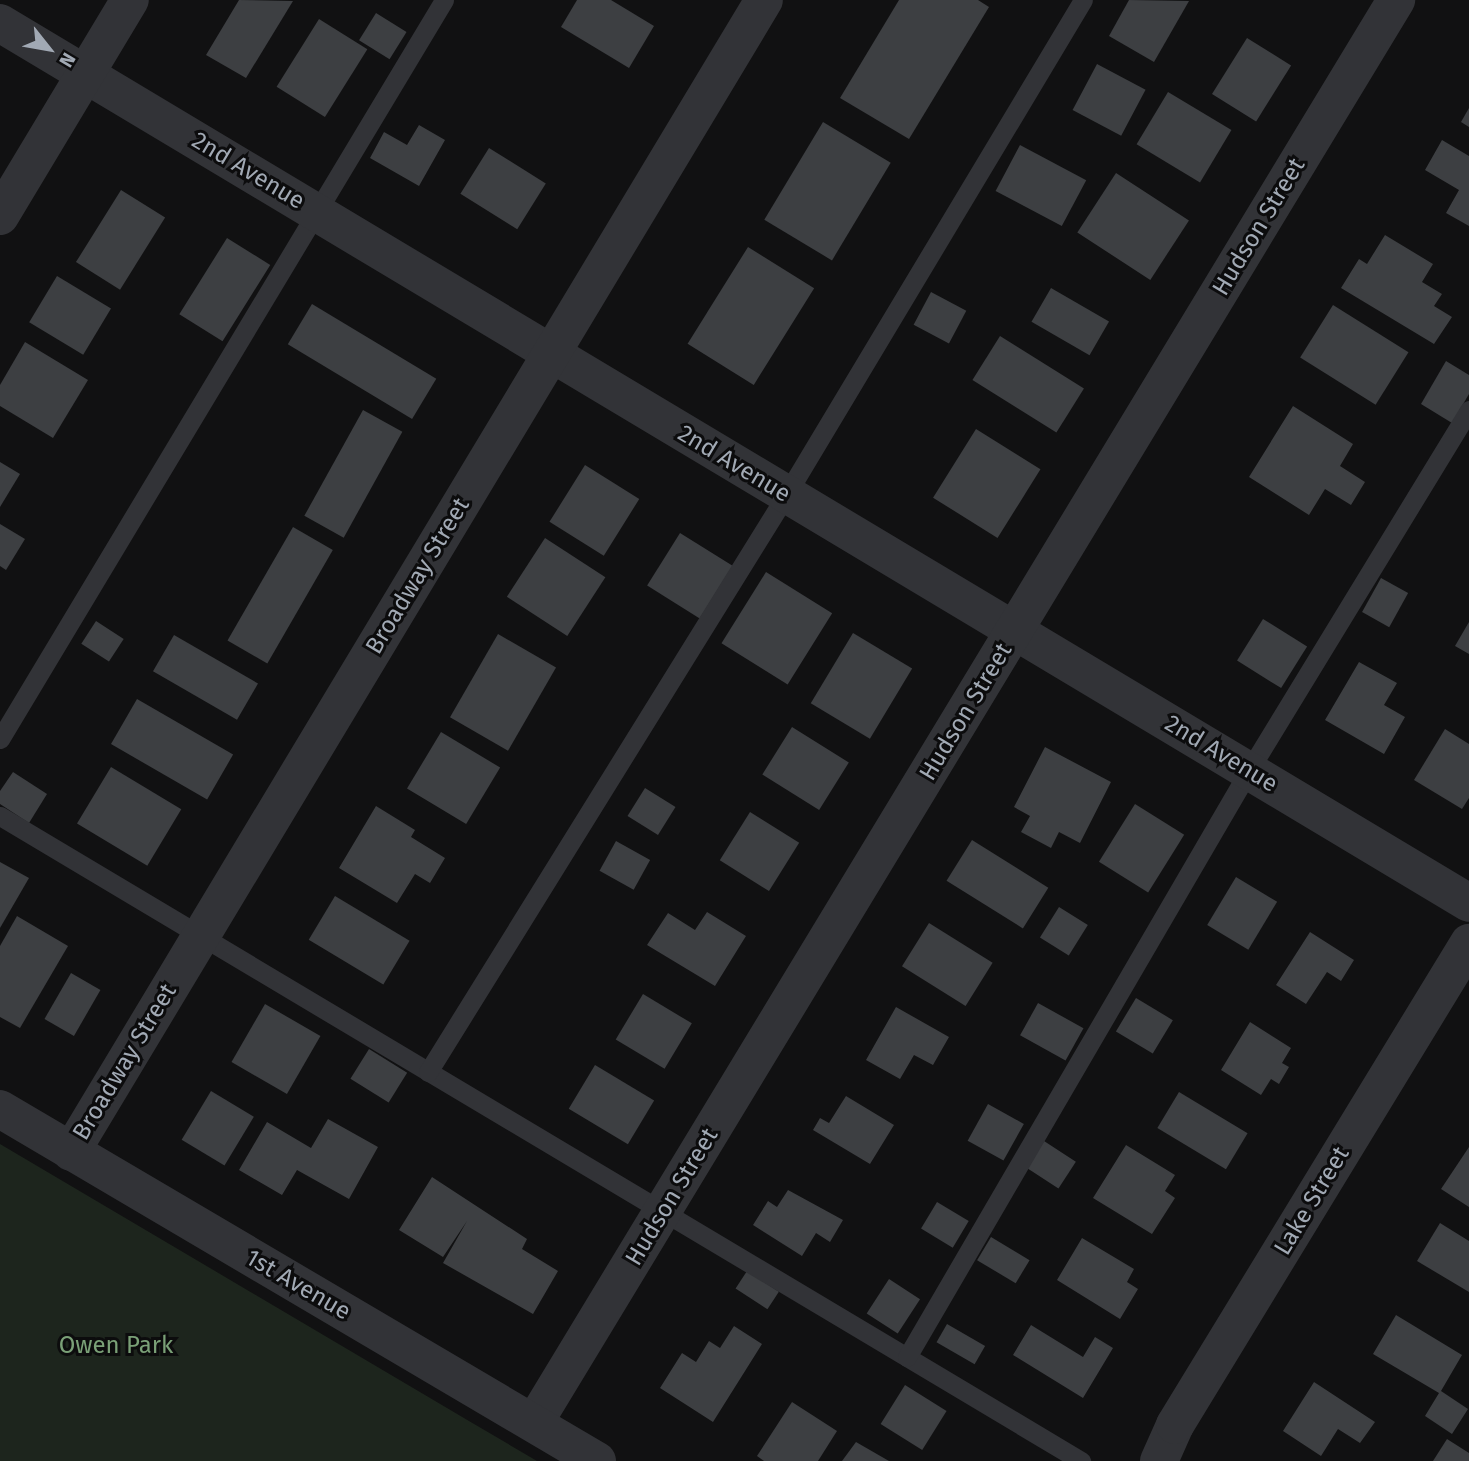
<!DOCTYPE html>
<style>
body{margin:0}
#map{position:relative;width:1469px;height:1461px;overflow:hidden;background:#111112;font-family:"Fira Sans",sans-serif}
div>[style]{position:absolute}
.green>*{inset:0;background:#1d251d}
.building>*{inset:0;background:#3d3f42;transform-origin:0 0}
.service>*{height:19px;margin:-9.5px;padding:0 9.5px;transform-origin:9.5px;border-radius:9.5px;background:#323337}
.minor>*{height:38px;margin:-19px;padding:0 19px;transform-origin:19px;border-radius:19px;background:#323337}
.tertiary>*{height:38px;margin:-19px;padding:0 19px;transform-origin:19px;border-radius:19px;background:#323337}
span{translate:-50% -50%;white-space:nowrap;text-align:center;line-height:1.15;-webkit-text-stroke:6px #0c0c0d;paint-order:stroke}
.street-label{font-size:24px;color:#a1a9b4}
.park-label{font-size:24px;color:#7aa077}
.north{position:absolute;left:14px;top:14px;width:70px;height:70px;-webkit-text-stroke:5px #0c0c0d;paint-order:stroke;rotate:121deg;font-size:19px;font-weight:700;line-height:28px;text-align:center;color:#a1a9b4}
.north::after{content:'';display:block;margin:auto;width:24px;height:32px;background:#a1a9b4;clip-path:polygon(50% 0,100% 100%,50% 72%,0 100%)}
</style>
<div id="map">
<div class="green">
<div style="clip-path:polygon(0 1144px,469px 1421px,537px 1461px,0 1461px)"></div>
</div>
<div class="building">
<div style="clip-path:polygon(239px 0,293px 1px,246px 78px,206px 55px)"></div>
<div style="clip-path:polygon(577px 0,611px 0,654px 26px,629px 68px,561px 27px)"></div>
<div style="clip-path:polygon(899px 0,978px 0,989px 7px,909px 139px,840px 98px)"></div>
<div style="clip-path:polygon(1129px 0,1189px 1px,1154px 62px,1109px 36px)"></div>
<div style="left:376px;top:13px;width:36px;height:32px;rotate:32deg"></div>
<div style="left:319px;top:19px;width:57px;height:80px;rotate:32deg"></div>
<div style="left:1247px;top:38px;width:52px;height:66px;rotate:32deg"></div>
<div style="left:1097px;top:64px;width:55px;height:52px;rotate:28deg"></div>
<div style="left:1168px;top:92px;width:74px;height:61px;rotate:31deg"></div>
<div style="clip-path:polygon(1469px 108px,1469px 127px,1461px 122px)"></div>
<div style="left:823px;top:122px;width:79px;height:114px;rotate:31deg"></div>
<div style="clip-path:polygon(419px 125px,445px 140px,419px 186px,370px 158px,384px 132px,407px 145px)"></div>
<div style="clip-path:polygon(1442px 140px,1469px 156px,1469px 226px,1446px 213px,1459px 190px,1425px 170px)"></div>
<div style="left:1020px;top:145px;width:75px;height:52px;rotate:28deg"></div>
<div style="left:489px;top:148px;width:67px;height:54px;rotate:32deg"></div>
<div style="left:1116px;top:173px;width:87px;height:71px;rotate:33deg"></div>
<div style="left:121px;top:190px;width:52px;height:85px;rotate:32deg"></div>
<div style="clip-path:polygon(1385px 235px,1433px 264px,1422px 282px,1442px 294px,1434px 306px,1452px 317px,1434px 344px,1341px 288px,1359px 259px,1367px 264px)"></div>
<div style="left:227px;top:238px;width:51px;height:90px;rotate:32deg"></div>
<div style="left:748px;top:247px;width:78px;height:114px;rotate:32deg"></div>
<div style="left:57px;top:276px;width:63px;height:54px;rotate:31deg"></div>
<div style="left:1051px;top:288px;width:67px;height:39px;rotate:30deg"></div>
<div style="left:931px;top:292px;width:40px;height:37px;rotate:28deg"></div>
<div style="left:312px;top:304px;width:145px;height:47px;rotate:31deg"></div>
<div style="left:1333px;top:305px;width:89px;height:62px;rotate:32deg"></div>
<div style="left:1000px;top:336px;width:99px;height:52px;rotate:32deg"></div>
<div style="clip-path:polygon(25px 342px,88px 380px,53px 438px,0 406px,0 385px)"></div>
<div style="clip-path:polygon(1446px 361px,1469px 375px,1469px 394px,1452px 423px,1421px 404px)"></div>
<div style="clip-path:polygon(1293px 406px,1353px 444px,1340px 466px,1365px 482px,1351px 505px,1325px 489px,1309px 515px,1249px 477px)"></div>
<div style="left:363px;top:410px;width:45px;height:121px;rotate:29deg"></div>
<div style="left:976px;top:429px;width:76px;height:81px;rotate:32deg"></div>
<div style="clip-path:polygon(0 462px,20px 474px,0 507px)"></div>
<div style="left:585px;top:465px;width:64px;height:67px;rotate:32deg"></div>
<div style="clip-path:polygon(0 524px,25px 539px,6px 570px,0 566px)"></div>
<div style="left:293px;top:527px;width:46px;height:131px;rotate:30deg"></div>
<div style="left:680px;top:533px;width:62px;height:62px;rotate:32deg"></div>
<div style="left:545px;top:538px;width:72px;height:70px;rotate:33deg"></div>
<div style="left:766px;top:572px;width:78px;height:84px;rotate:32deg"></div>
<div style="left:1381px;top:578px;width:31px;height:39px;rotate:29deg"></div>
<div style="left:1263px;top:619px;width:52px;height:49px;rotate:32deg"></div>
<div style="left:96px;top:621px;width:33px;height:27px;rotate:33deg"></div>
<div style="clip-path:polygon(1469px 622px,1469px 654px,1455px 646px)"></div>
<div style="left:853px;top:633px;width:69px;height:82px;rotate:31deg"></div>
<div style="left:498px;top:634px;width:67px;height:96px;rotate:30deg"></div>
<div style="left:174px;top:635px;width:97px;height:42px;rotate:30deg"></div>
<div style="clip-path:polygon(1359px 662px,1397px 683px,1384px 705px,1405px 717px,1384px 754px,1325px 720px)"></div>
<div style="left:137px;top:699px;width:111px;height:52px;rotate:30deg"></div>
<div style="left:792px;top:727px;width:67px;height:56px;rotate:32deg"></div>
<div style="clip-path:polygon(1445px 729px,1469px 744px,1469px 798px,1462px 809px,1414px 780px)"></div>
<div style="left:441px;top:732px;width:69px;height:66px;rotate:31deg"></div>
<div style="clip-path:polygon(1045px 747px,1111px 782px,1080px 843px,1059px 832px,1051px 848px,1021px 832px,1030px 816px,1014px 807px)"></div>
<div style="left:111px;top:767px;width:82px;height:66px;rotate:31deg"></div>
<div style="clip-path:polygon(13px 772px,47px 794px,29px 823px,0 804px,0 791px)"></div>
<div style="left:645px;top:788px;width:36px;height:33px;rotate:32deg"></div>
<div style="left:1135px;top:804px;width:58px;height:68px;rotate:32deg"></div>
<div style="clip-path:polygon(376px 806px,415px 830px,411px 837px,445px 858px,430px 883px,415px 874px,397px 903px,339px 868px)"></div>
<div style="left:750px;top:812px;width:58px;height:57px;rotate:32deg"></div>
<div style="left:972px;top:840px;width:90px;height:48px;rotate:32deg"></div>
<div style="left:616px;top:841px;width:39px;height:34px;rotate:29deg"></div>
<div style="clip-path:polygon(0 862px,29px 878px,0 928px)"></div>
<div style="left:1236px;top:877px;width:48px;height:56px;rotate:31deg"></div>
<div style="left:335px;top:896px;width:87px;height:51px;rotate:31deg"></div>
<div style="left:1059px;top:907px;width:34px;height:36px;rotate:32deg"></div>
<div style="clip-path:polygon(707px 912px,746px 936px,715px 986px,647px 945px,668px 913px,695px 930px)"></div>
<div style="clip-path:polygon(17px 916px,68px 946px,20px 1028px,0 1017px,0 946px)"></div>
<div style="left:929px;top:923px;width:75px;height:51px;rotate:32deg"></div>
<div style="clip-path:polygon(1310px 932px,1354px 960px,1341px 981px,1327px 972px,1306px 1004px,1276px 985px)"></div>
<div style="left:71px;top:973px;width:34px;height:53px;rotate:30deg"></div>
<div style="left:643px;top:994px;width:57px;height:53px;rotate:31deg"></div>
<div style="left:1136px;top:998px;width:43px;height:39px;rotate:31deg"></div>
<div style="left:1038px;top:1003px;width:52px;height:37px;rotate:29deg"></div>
<div style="left:265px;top:1004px;width:64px;height:67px;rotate:30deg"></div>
<div style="clip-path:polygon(896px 1007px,949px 1037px,933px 1065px,914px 1055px,900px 1079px,866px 1060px)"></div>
<div style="clip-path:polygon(1250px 1022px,1291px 1048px,1282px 1063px,1289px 1067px,1279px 1084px,1271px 1079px,1261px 1095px,1221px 1070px)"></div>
<div style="left:369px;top:1049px;width:45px;height:35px;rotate:32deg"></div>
<div style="left:595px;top:1065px;width:69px;height:51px;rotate:31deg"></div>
<div style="left:211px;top:1091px;width:50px;height:57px;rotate:31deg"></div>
<div style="left:1179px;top:1092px;width:80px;height:42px;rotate:31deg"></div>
<div style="clip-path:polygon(846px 1096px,894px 1125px,870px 1164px,813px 1130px,820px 1118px,829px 1123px)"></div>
<div style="left:988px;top:1104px;width:41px;height:42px;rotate:29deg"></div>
<div style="clip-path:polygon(328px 1119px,378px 1147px,349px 1199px,297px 1170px,282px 1195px,239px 1170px,267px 1122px,311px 1148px)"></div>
<div style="left:1044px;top:1141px;width:38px;height:32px;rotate:33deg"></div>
<div style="clip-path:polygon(1126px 1145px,1175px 1175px,1165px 1191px,1175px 1198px,1152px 1234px,1093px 1198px)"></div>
<div style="clip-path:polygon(1469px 1147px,1469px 1207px,1441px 1189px)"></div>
<div style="clip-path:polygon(432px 1177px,527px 1239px,522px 1249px,558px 1271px,533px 1314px,443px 1263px,467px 1221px,443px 1257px,399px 1230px)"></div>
<div style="clip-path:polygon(788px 1190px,843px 1220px,830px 1242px,816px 1233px,802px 1256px,753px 1225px,768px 1201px,777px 1207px)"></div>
<div style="left:937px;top:1202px;width:37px;height:31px;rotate:31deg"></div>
<div style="clip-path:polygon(1440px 1223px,1469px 1241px,1469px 1292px,1417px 1261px)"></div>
<div style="left:991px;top:1237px;width:45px;height:27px;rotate:31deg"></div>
<div style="clip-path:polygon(1082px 1238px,1134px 1269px,1127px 1282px,1138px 1289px,1120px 1319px,1057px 1280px)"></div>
<div style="left:747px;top:1271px;width:38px;height:21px;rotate:33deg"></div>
<div style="left:889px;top:1279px;width:37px;height:41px;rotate:33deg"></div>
<div style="clip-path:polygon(1396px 1315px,1462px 1355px,1441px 1391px,1468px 1409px,1452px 1434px,1425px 1416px,1439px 1393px,1373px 1354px)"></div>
<div style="left:947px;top:1324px;width:44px;height:21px;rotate:30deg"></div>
<div style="clip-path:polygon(1031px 1325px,1083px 1357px,1095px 1337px,1113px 1348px,1083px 1398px,1013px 1355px)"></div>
<div style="clip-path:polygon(734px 1326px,762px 1344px,713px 1422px,660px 1388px,682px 1353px,696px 1362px,709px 1341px,720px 1348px)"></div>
<div style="clip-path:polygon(1314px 1382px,1375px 1422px,1360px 1443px,1338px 1429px,1321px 1456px,1283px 1431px)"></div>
<div style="left:905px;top:1385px;width:49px;height:46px;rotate:32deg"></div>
<div style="clip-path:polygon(792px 1402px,837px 1431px,818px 1461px,764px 1461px,757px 1456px)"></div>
<div style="clip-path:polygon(1447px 1439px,1469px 1453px,1469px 1461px,1433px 1461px)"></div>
<div style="clip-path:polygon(856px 1442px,889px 1461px,842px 1461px)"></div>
</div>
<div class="service">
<div style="left:0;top:739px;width:862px;rotate:-59deg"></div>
<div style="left:0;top:816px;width:1259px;rotate:30.82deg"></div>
<div style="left:428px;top:1072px;width:679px;rotate:-58.18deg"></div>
<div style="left:786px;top:495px;width:577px;rotate:-59.04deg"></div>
<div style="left:907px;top:1357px;width:677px;rotate:-59.76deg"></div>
<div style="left:1248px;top:772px;width:424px;rotate:-58.6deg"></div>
</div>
<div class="minor">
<div style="left:0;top:23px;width:1712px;rotate:30.92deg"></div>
<div style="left:0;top:216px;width:252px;rotate:-59deg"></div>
<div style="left:71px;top:1152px;width:1344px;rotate:-58.97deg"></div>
<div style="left:534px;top:1423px;width:1664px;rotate:-58.79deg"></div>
</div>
<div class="tertiary">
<div style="left:0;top:1109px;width:693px;rotate:30.52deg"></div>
<div style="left:1159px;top:1461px;width:39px;rotate:-66deg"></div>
<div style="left:1175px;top:1425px;width:565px;rotate:-58.62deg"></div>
</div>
<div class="street-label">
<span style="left:248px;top:171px;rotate:31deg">2nd Avenue</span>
<span style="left:1259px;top:227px;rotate:-59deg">Hudson Street</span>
<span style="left:734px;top:464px;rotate:31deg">2nd Avenue</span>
<span style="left:418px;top:576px;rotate:-59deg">Broadway Street</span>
<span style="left:966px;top:712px;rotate:-59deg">Hudson Street</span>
<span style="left:1221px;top:754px;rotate:31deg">2nd Avenue</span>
<span style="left:125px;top:1062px;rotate:-59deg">Broadway Street</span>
<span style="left:672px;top:1197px;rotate:-59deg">Hudson Street</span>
<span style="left:1312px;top:1201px;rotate:-59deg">Lake Street</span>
<span style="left:298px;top:1285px;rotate:30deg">1st Avenue</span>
</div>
<div class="park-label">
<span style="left:116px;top:1346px">Owen Park</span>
</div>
<div class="north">N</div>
</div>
